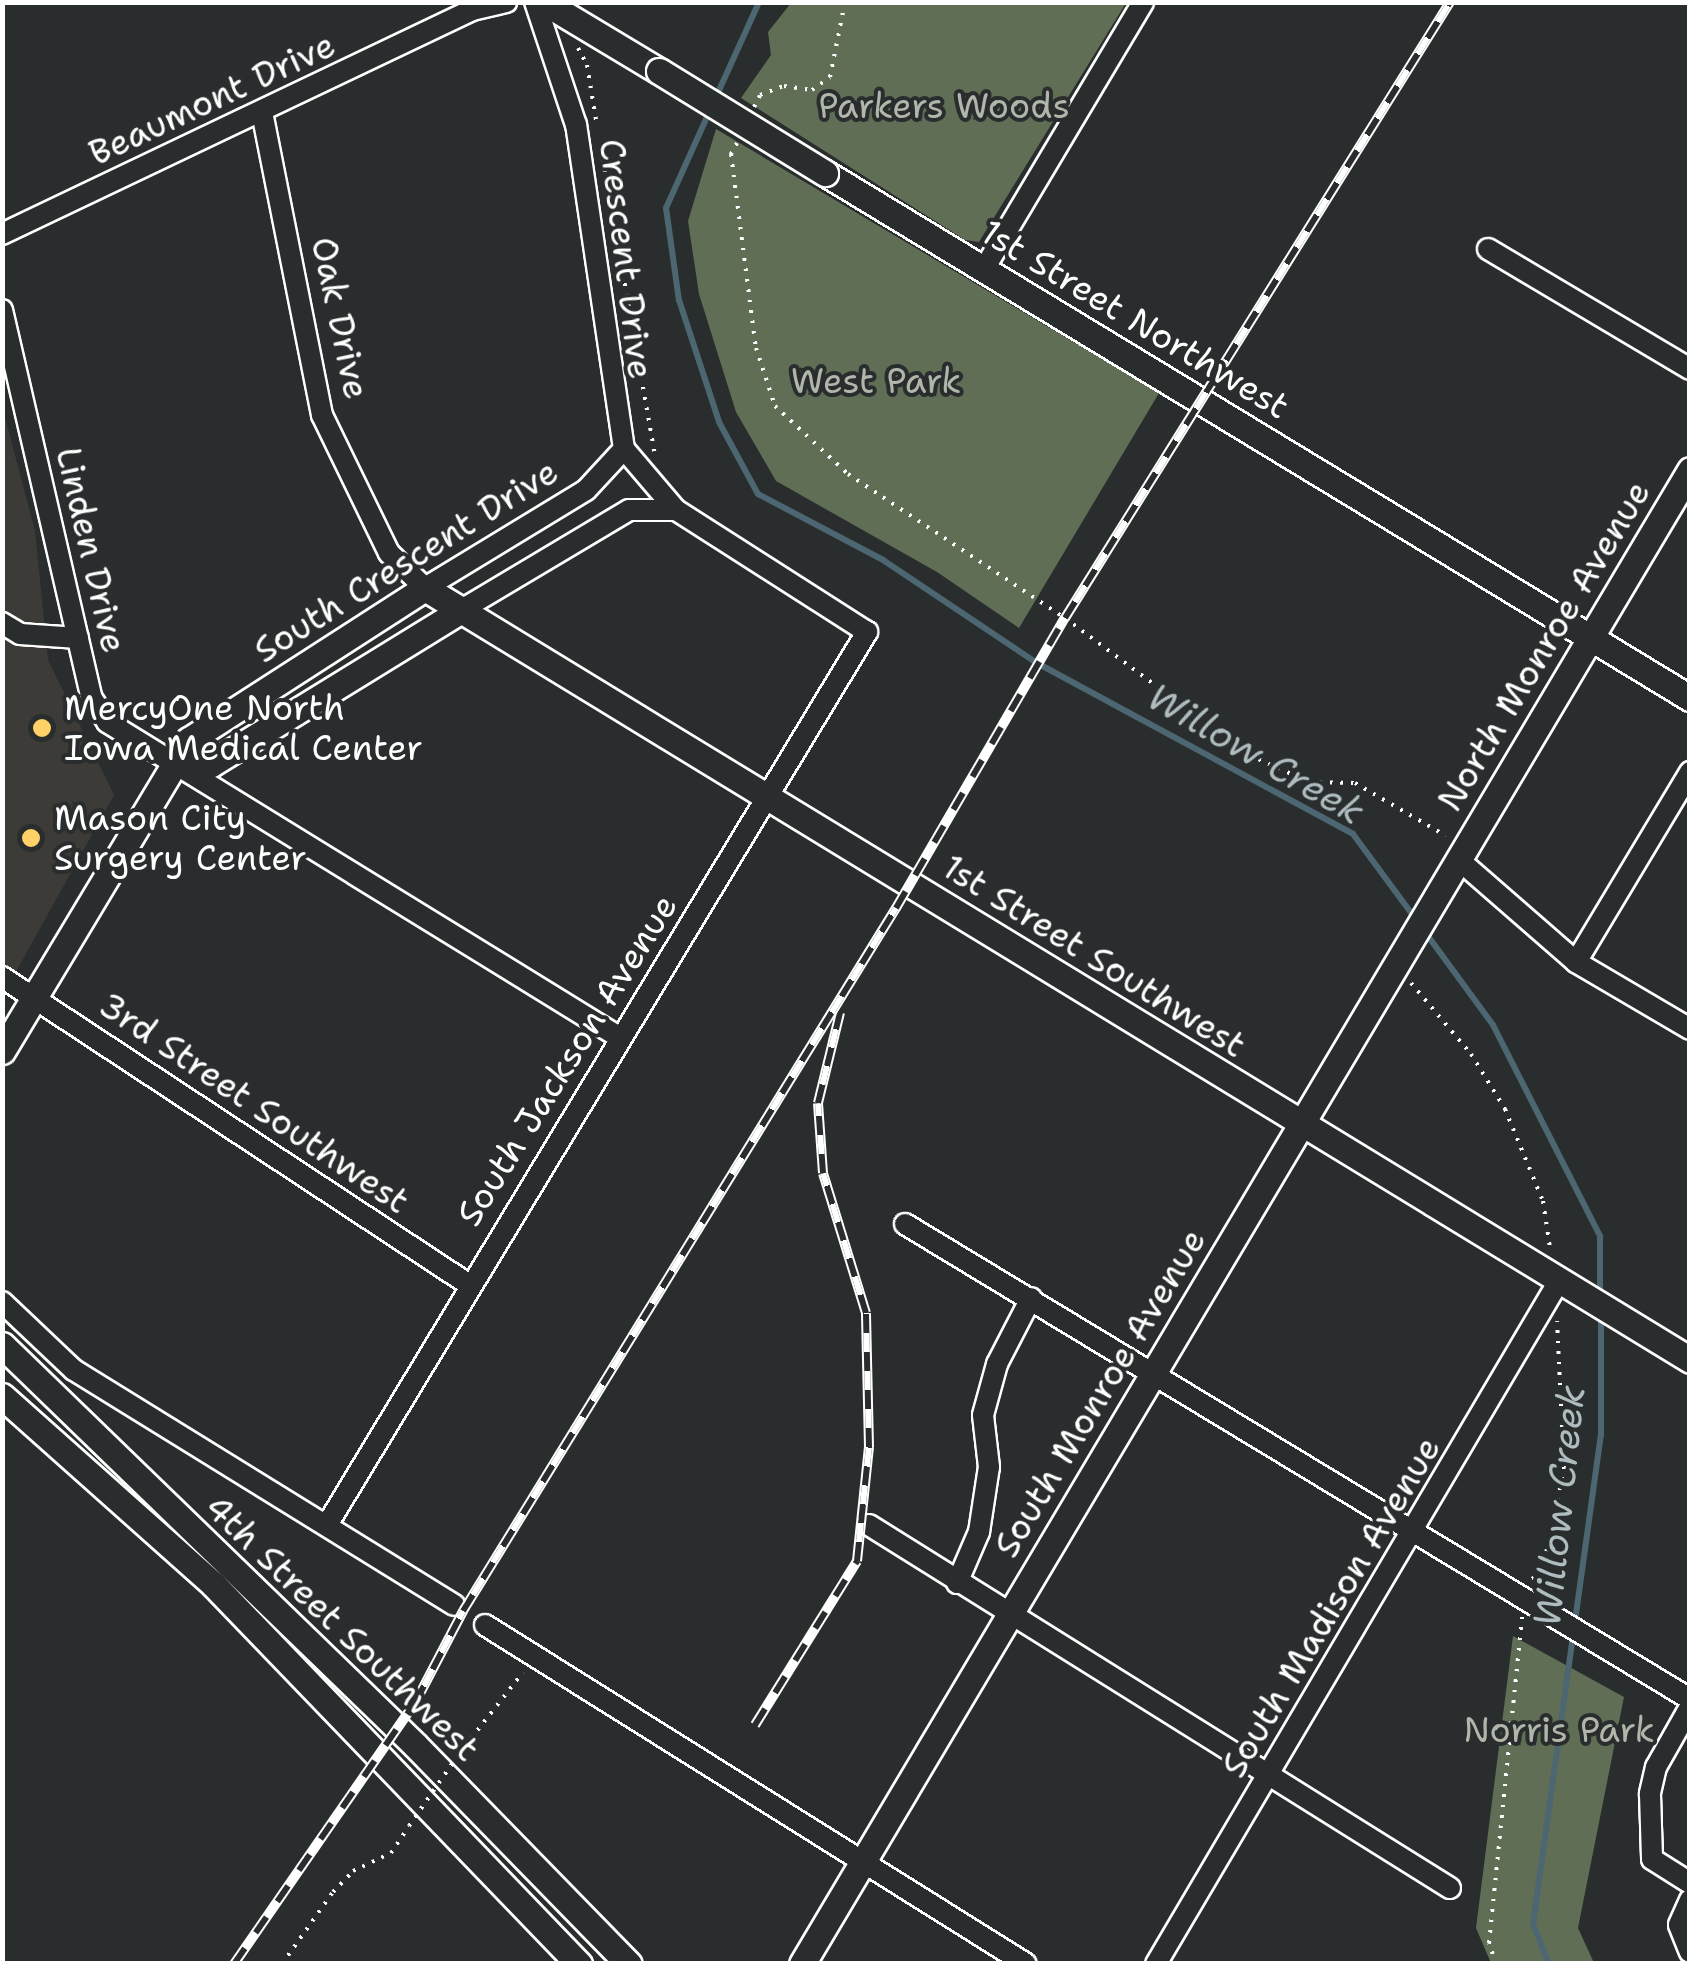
<!DOCTYPE html>
<style>
body{margin:0}
#map{position:relative;width:1692px;height:1966px;overflow:hidden;background:#2a2d2e;font-family:"Shantell Sans",sans-serif}
div>[style]{position:absolute}
.built>*{inset:0;background:#3c3b38}
.green>*{inset:0;background:#606e56}
.stream>*{height:6px;margin:-3px;padding:0 3px;transform-origin:3px;border-radius:3px;background:#4c6771}
.path>*{height:4px;margin-top:-2px;transform-origin:0;background:repeating-linear-gradient(90deg,#fff 0 2.5px,transparent 0 10.5px)}
.roads{filter:drop-shadow(2px 0 #fff) drop-shadow(-2px 0 #fff) drop-shadow(0 2px #fff) drop-shadow(0 -2px #fff)}
.minor>*{height:20px;margin:-10px;padding:0 10px;transform-origin:10px;border-radius:10px;background:#2a2d2e}
.major>*{height:25px;margin:-12.5px;padding:0 12.5px;transform-origin:12.5px;border-radius:12.5px;background:#2a2d2e}
.rail>*{height:10px;margin-top:-5px;transform-origin:0;background:repeating-linear-gradient(90deg,#2a2d2e 0 19px,#fff 0 38px);box-sizing:border-box;border-block:2px solid #fff}
.path-bridge>*{height:4px;margin-top:-2px;transform-origin:0;background:repeating-linear-gradient(90deg,#fff 0 2.5px,transparent 0 10.5px)}
.bridges{filter:drop-shadow(2px 0 #fff) drop-shadow(-2px 0 #fff) drop-shadow(0 2px #fff) drop-shadow(0 -2px #fff)}
.major-bridge>*{height:25px;margin:-12.5px;padding:0 12.5px;transform-origin:12.5px;border-radius:12.5px;background:#2a2d2e}
.dots>*{width:28px;height:28px;translate:-50% -50%;box-sizing:border-box;border:5px solid #2a2d2e;border-radius:50%}
span{translate:-50% -50%;white-space:nowrap;text-align:center;line-height:1.15;-webkit-text-stroke:8px #2a2d2e;paint-order:stroke}
.street-label{font-size:35px;color:#fff}
.park-label{font-size:35px;color:#b0b6aa}
.poi-label{font-size:35px;color:#fff}
.left{translate:0 -50%;text-align:left}
.water-label{font-size:38px;color:#aebbbf;font-style:italic}
.frame{position:absolute;inset:0;border:5px solid #fff;pointer-events:none}
</style>
<div id="map">
<div class="built">
<div style="clip-path:polygon(2px 406px,35px 531px,48px 660px,114px 795px,3px 995px)"></div>
</div>
<div class="green">
<div style="clip-path:polygon(791px 3px,791px 2px,1126px 3px,979px 242px,965px 240px,741px 98px,771px 55px,768px 32px)"></div>
<div style="clip-path:polygon(716px 129px,1159px 393px,1019px 628px,937px 572px,776px 481px,736px 412px,699px 294px,688px 221px)"></div>
<div style="clip-path:polygon(1513px 1636px,1624px 1697px,1578px 1928px,1594px 1963px,1491px 1963px,1476px 1928px)"></div>
</div>
<div class="stream">
<div style="left:716px;top:97px;width:104px;rotate:-65.6deg"></div>
<div style="left:711px;top:108px;width:110px;rotate:114.2deg"></div>
<div style="left:666px;top:208px;width:93px;rotate:82deg"></div>
<div style="left:679px;top:300px;width:128px;rotate:71.8deg"></div>
<div style="left:719px;top:422px;width:82px;rotate:61.6deg"></div>
<div style="left:758px;top:494px;width:141px;rotate:27.8deg"></div>
<div style="left:883px;top:560px;width:185px;rotate:33.8deg"></div>
<div style="left:1037px;top:663px;width:359px;rotate:28.4deg"></div>
<div style="left:1353px;top:834px;width:104px;rotate:53.6deg"></div>
<div style="left:1425px;top:932px;width:115px;rotate:53.8deg"></div>
<div style="left:1493px;top:1025px;width:237px;rotate:63.1deg"></div>
<div style="left:1600px;top:1236px;width:61px;rotate:90deg"></div>
<div style="left:1549px;top:1964px;width:43px;rotate:-111.8deg"></div>
<div style="left:1533px;top:1924px;width:493px;rotate:-82.1deg"></div>
<div style="left:1601px;top:1436px;width:122px;rotate:-90deg"></div>
</div>
<div class="path">
<div style="left:578px;top:48px;width:19px;rotate:62deg"></div>
<div style="left:587px;top:65px;width:56px;rotate:80.7deg"></div>
<div style="left:754px;top:107px;width:13px;rotate:-63deg"></div>
<div style="left:760px;top:95px;width:26px;rotate:-21deg"></div>
<div style="left:784px;top:86px;width:28px;rotate:8deg"></div>
<div style="left:812px;top:90px;width:22px;rotate:-36deg"></div>
<div style="left:830px;top:77px;width:76px;rotate:-78.7deg"></div>
<div style="left:737px;top:143px;width:13px;rotate:119deg"></div>
<div style="left:731px;top:154px;width:196px;rotate:82.7deg"></div>
<div style="left:756px;top:348px;width:61px;rotate:71.9deg"></div>
<div style="left:775px;top:406px;width:100px;rotate:43deg"></div>
<div style="left:848px;top:474px;width:260px;rotate:33.6deg"></div>
<div style="left:1065px;top:618px;width:229px;rotate:36.7deg"></div>
<div style="left:1249px;top:755px;width:66px;rotate:24.2deg"></div>
<div style="left:1309px;top:782px;width:46px;rotate:1.2deg"></div>
<div style="left:1355px;top:783px;width:105px;rotate:30.2deg"></div>
<div style="left:601px;top:149px;width:310px;rotate:80deg"></div>
<div style="left:1411px;top:983px;width:93px;rotate:49.8deg"></div>
<div style="left:1471px;top:1054px;width:65px;rotate:58.3deg"></div>
<div style="left:1505px;top:1109px;width:100px;rotate:67.6deg"></div>
<div style="left:1543px;top:1201px;width:48px;rotate:81.5deg"></div>
<div style="left:1532px;top:1579px;width:12px;rotate:-35deg"></div>
<div style="left:1542px;top:1572px;width:105px;rotate:-77.9deg"></div>
<div style="left:1564px;top:1469px;width:148px;rotate:-92.7deg"></div>
<div style="left:458px;top:1755px;width:105px;rotate:-51.9deg"></div>
<div style="left:282px;top:1964px;width:88px;rotate:-54.7deg"></div>
<div style="left:333px;top:1892px;width:29px;rotate:-46deg"></div>
<div style="left:353px;top:1871px;width:42px;rotate:-25.3deg"></div>
<div style="left:391px;top:1853px;width:32px;rotate:-56deg"></div>
<div style="left:1496px;top:1964px;width:22px;rotate:-108deg"></div>
<div style="left:1489px;top:1943px;width:328px;rotate:-84.2deg"></div>
</div>
<div class="roads">
<div class="minor">
<div style="left:262px;top:112px;width:309px;rotate:78.8deg"></div>
<div style="left:322px;top:415px;width:153px;rotate:64.1deg"></div>
<div style="left:389px;top:553px;width:50px;rotate:44.2deg"></div>
<div style="left:425px;top:588px;width:188px;rotate:-31.3deg"></div>
<div style="left:586px;top:490px;width:56px;rotate:-47.2deg"></div>
<div style="left:2px;top:234px;width:521px;rotate:-25.48deg"></div>
<div style="left:472px;top:10px;width:35px;rotate:-13deg"></div>
<div style="left:1488px;top:249px;width:235px;rotate:30.7deg"></div>
<div style="left:984px;top:269px;width:311px;rotate:-59.2deg"></div>
<div style="left:2px;top:310px;width:397px;rotate:77deg"></div>
<div style="left:91px;top:697px;width:30px;rotate:57deg"></div>
<div style="left:107px;top:722px;width:601px;rotate:31.6deg"></div>
<div style="left:463px;top:609px;width:193px;rotate:-30.8deg"></div>
<div style="left:629px;top:510px;width:45px"></div>
<div style="left:2px;top:623px;width:21px;rotate:31deg"></div>
<div style="left:20px;top:634px;width:58px;rotate:3.9deg"></div>
<div style="left:1458px;top:859px;width:157px;rotate:41.1deg"></div>
<div style="left:1576px;top:962px;width:132px;rotate:30.4deg"></div>
<div style="left:1576px;top:962px;width:222px;rotate:-59deg"></div>
<div style="left:2px;top:977px;width:558px;rotate:33.38deg"></div>
<div style="left:905px;top:1224px;width:918px;rotate:31.18deg"></div>
<div style="left:2px;top:1302px;width:99px;rotate:43.4deg"></div>
<div style="left:74px;top:1370px;width:447px;rotate:31.7deg"></div>
<div style="left:327px;top:1525px;width:1044px;rotate:-58.84deg"></div>
<div style="left:867px;top:632px;width:227px;rotate:-147.4deg"></div>
<div style="left:676px;top:510px;width:80px;rotate:-130.4deg"></div>
<div style="left:624px;top:449px;width:328px;rotate:-98.4deg"></div>
<div style="left:576px;top:125px;width:130px;rotate:-108.4deg"></div>
<div style="left:869px;top:1525px;width:685px;rotate:32deg"></div>
<div style="left:957px;top:1583px;width:56px;rotate:-66.7deg"></div>
<div style="left:979px;top:1532px;width:66px;rotate:-81.3deg"></div>
<div style="left:989px;top:1467px;width:52px;rotate:-96.6deg"></div>
<div style="left:983px;top:1415px;width:53px;rotate:-74.6deg"></div>
<div style="left:997px;top:1364px;width:74px;rotate:-62.7deg"></div>
<div style="left:485px;top:1625px;width:638px;rotate:32.07deg"></div>
<div style="left:1690px;top:1707px;width:69px;rotate:119.5deg"></div>
<div style="left:1656px;top:1767px;width:28px;rotate:103deg"></div>
<div style="left:1650px;top:1794px;width:65px;rotate:88.2deg"></div>
<div style="left:1652px;top:1859px;width:45px;rotate:32.3deg"></div>
<div style="left:1690px;top:1900px;width:27px;rotate:114deg"></div>
<div style="left:1679px;top:1925px;width:29px;rotate:68deg"></div>
<div style="left:1156px;top:1964px;width:793px;rotate:-59.46deg"></div>
</div>
<div class="major">
<div style="left:544px;top:2px;width:134px;rotate:31deg"></div>
<div style="left:825px;top:173px;width:1012px;rotate:31.26deg"></div>
<div style="left:177px;top:763px;width:34px;rotate:2deg"></div>
<div style="left:211px;top:764px;width:296px;rotate:-31.6deg"></div>
<div style="left:2px;top:1051px;width:363px;rotate:-59deg"></div>
<div style="left:189px;top:740px;width:281px;rotate:-32.8deg"></div>
<div style="left:425px;top:588px;width:1482px;rotate:31.39deg"></div>
<div style="left:2px;top:1345px;width:575px;rotate:44.08deg"></div>
<div style="left:415px;top:1745px;width:306px;rotate:45.7deg"></div>
<div style="left:2px;top:1396px;width:283px;rotate:41.7deg"></div>
<div style="left:213px;top:1584px;width:528px;rotate:46.08deg"></div>
<div style="left:802px;top:1964px;width:1738px;rotate:-59.27deg"></div>
</div>
</div>
<div class="rail">
<div style="left:755px;top:1725px;width:193px;rotate:-58.1deg"></div>
<div style="left:857px;top:1561px;width:115px;rotate:-84deg"></div>
<div style="left:869px;top:1447px;width:134px;rotate:-91.3deg"></div>
<div style="left:866px;top:1313px;width:146px;rotate:-107.1deg"></div>
<div style="left:823px;top:1173px;width:70px;rotate:-94.1deg"></div>
<div style="left:818px;top:1103px;width:93px;rotate:-76.3deg"></div>
<div style="left:234px;top:1964px;width:318px;rotate:-55.3deg"></div>
<div style="left:415px;top:1703px;width:104px;rotate:-62.4deg"></div>
<div style="left:463px;top:1611px;width:826px;rotate:-58.37deg"></div>
<div style="left:896px;top:908px;width:336px;rotate:-59.8deg"></div>
<div style="left:1065px;top:618px;width:726px;rotate:-57.99deg"></div>
</div>
<div class="path-bridge">
<div style="left:409px;top:1826px;width:83px;rotate:-55.3deg"></div>
</div>
<div class="bridges">
<div class="major-bridge">
<div style="left:659px;top:71px;width:195px;rotate:31.6deg"></div>
</div>
</div>
<div class="dots">
<div style="left:42px;top:728px;background:#ffd166"></div>
<div style="left:31px;top:838px;background:#ffd166"></div>
</div>
<div class="street-label">
<span style="left:212px;top:99px;rotate:-25deg">Beaumont Drive</span>
<span style="left:626px;top:259px;rotate:83deg">Crescent Drive</span>
<span style="left:340px;top:318px;rotate:78deg">Oak Drive</span>
<span style="left:1135px;top:319px;rotate:31deg">1st Street Northwest</span>
<span style="left:91px;top:550px;rotate:77deg">Linden Drive</span>
<span style="left:406px;top:561px;rotate:-32deg">South Crescent Drive</span>
<span style="left:1544px;top:646px;rotate:-59deg">North Monroe Avenue</span>
<span style="left:1094px;top:956px;rotate:32deg">1st Street Southwest</span>
<span style="left:567px;top:1060px;rotate:-58deg">South Jackson Avenue</span>
<span style="left:254px;top:1103px;rotate:34deg">3rd Street Southwest</span>
<span style="left:1100px;top:1393px;rotate:-59deg">South Monroe Avenue</span>
<span style="left:1331px;top:1607px;rotate:-59deg">South Madison Avenue</span>
<span style="left:342px;top:1628px;rotate:44deg">4th Street Southwest</span>
</div>
<div class="park-label">
<span style="left:944px;top:106px">Parkers Woods</span>
<span style="left:876px;top:381px">West Park</span>
<span style="left:1559px;top:1730px">Norris Park</span>
</div>
<div class="poi-label">
<span class="left" style="left:64px;top:728px">MercyOne North<br>Iowa Medical Center</span>
<span class="left" style="left:54px;top:838px">Mason City<br>Surgery Center</span>
</div>
<div class="water-label">
<span style="left:1256px;top:754px;rotate:30deg">Willow Creek</span>
<span style="left:1559px;top:1506px;rotate:-84deg">Willow Creek</span>
</div>
<div class="frame"></div>
</div>
